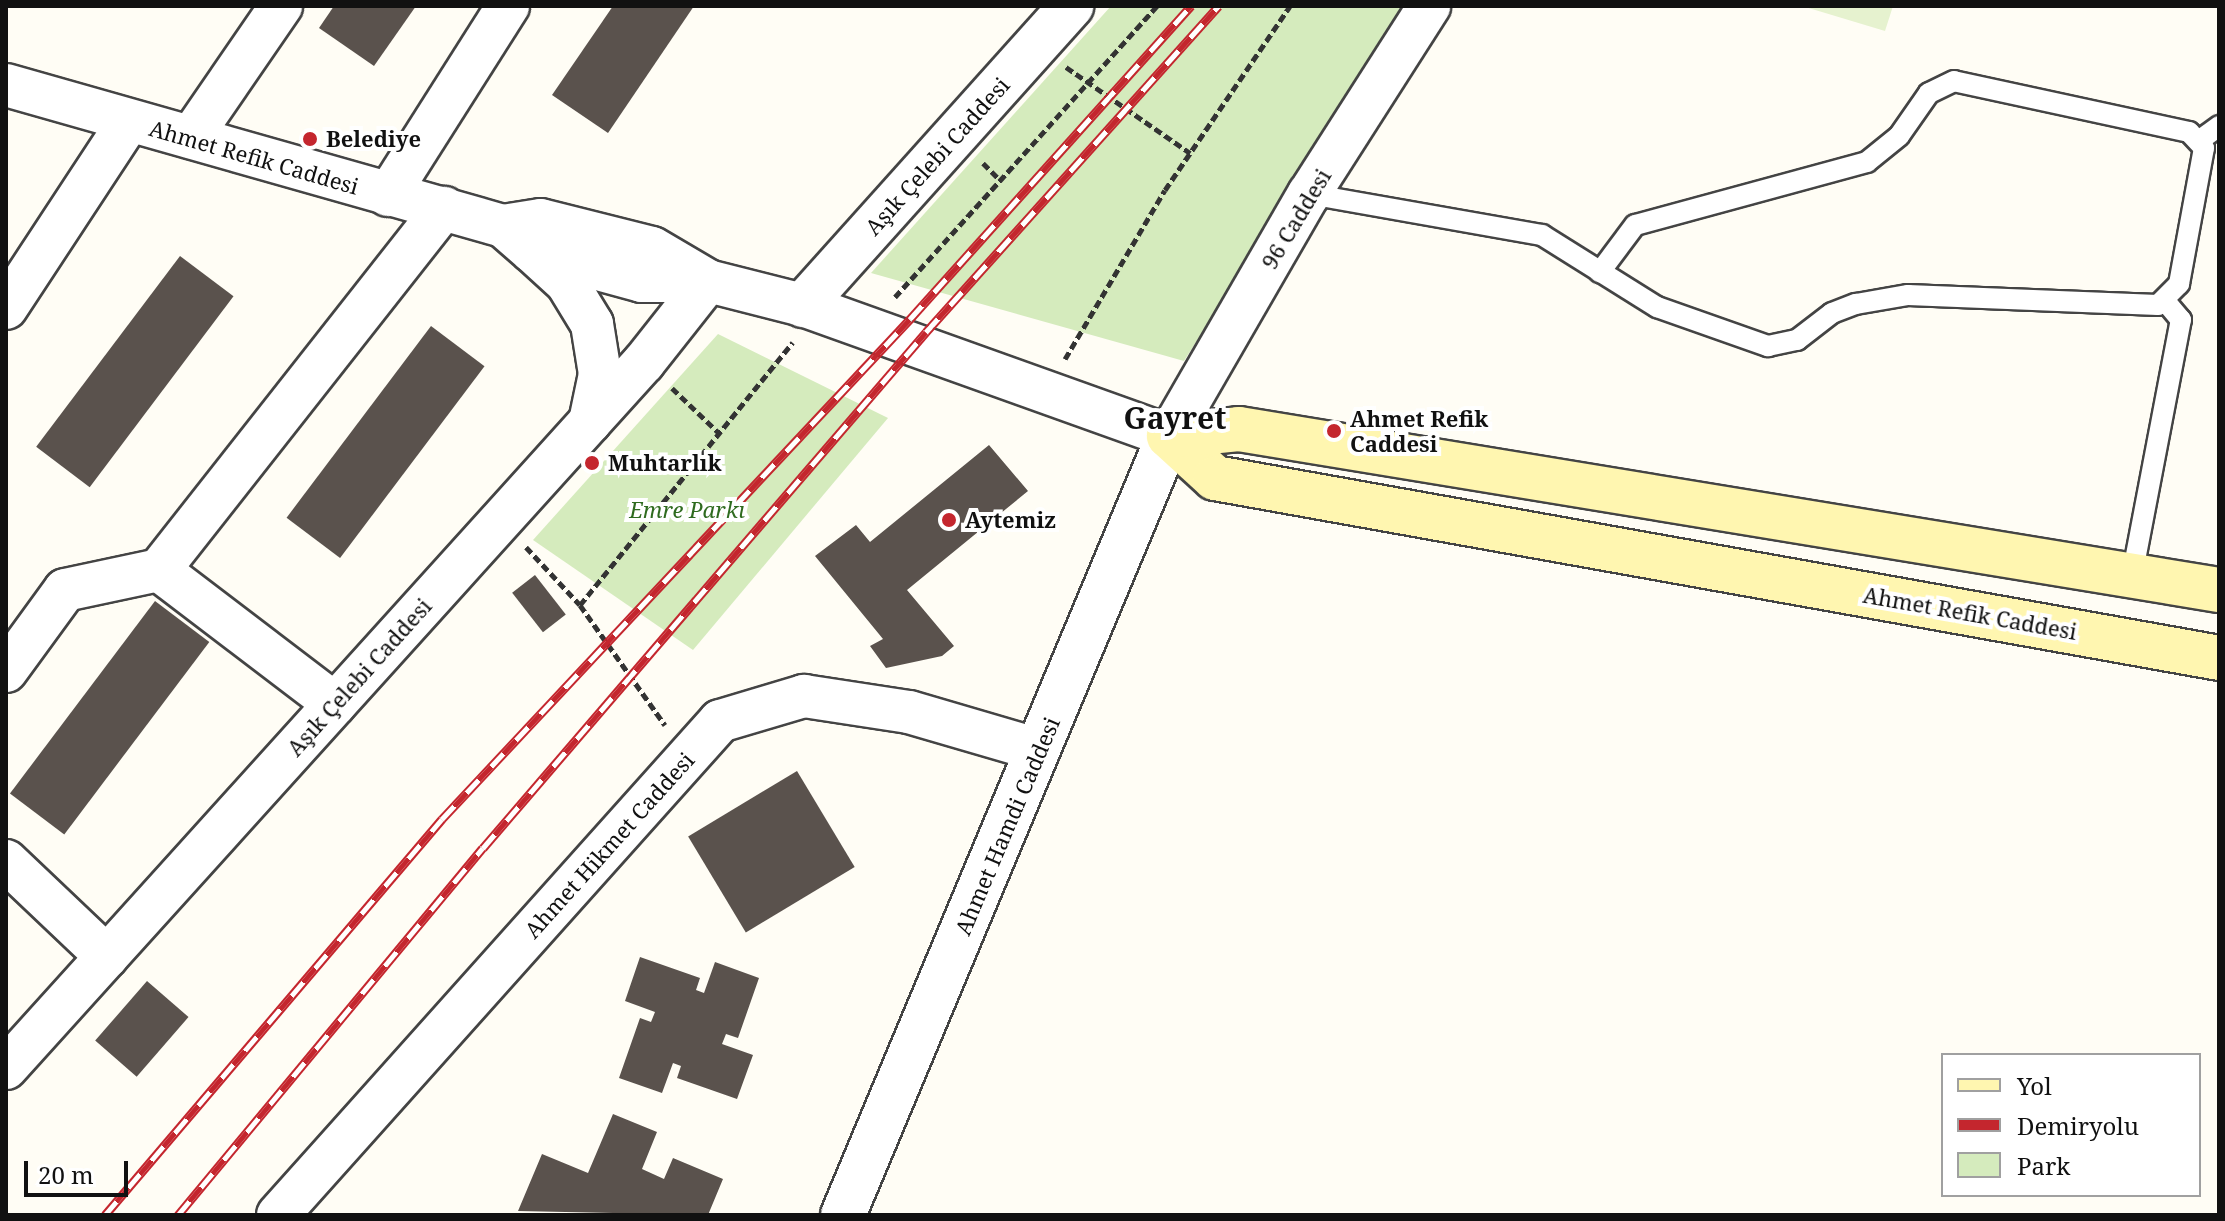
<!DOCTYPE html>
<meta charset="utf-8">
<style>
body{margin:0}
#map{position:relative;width:2225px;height:1221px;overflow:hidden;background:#fffdf5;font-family:"Noto Serif",serif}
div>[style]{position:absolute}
.green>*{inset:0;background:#d5ebbd}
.pitch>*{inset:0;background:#e6f2cf}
.building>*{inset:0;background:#5a524d;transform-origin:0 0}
.path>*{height:5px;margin-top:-2.5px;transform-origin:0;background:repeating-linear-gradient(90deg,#333 0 8px,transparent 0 12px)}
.roads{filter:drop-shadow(2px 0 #444) drop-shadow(-2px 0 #444) drop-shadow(0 2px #444) drop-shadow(0 -2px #444)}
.service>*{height:20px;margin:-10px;padding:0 10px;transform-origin:10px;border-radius:10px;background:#fff}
.minor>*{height:42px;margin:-21px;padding:0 21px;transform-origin:21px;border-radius:21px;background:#fff}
.tertiary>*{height:44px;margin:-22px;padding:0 22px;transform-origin:22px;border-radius:22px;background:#fff}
.secondary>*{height:44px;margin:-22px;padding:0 22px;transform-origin:22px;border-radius:22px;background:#fff6b0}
.rail>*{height:9px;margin-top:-4.5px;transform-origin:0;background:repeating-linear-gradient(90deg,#fff 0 18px,#c4262e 0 36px);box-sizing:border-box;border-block:2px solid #c4262e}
.dots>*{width:22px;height:22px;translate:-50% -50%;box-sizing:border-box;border:4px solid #fff;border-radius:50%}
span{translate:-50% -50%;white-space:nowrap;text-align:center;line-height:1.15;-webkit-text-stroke:8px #fff;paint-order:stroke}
.poi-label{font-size:22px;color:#111;font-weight:700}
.left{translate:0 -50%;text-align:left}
.street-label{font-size:22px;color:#111}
.park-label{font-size:22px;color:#2f6b1f;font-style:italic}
.district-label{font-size:30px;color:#111;font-weight:700}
.frame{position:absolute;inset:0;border:8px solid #111;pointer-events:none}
.legend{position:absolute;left:1941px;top:1053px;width:260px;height:144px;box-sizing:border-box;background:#fff;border:2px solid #a0a0a0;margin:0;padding:10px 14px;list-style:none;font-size:24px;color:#111}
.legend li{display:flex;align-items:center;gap:16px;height:40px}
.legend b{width:40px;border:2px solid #a0a0a0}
.scale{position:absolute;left:24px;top:1161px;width:104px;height:36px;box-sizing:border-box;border:4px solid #111;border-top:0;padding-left:10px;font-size:24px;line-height:28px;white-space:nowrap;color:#111;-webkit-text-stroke:6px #fff;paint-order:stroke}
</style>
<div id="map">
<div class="green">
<div style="clip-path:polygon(1111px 6px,1408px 6px,1184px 361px,871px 273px)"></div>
<div style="clip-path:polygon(718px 334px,888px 418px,693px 650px,533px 540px)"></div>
</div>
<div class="pitch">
<div style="clip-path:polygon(1802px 6px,1893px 6px,1885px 31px)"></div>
</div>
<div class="building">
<div style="clip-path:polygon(334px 6px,416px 6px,374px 66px,319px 28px)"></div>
<div style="clip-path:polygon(613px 6px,694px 6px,608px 133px,552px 95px)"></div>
<div style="left:180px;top:256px;width:67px;height:239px;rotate:37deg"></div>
<div style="left:431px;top:326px;width:67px;height:240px;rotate:37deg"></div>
<div style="clip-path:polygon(989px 445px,1028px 491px,907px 590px,954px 646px,942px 656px,886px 668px,870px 646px,883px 639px,815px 556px,856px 525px,870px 542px)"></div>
<div style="left:535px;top:575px;width:50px;height:29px;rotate:52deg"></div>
<div style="left:155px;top:601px;width:68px;height:241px;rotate:37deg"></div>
<div style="left:797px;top:771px;width:112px;height:127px;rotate:59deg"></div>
<div style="clip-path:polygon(640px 957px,700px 978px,696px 990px,704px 993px,715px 962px,759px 978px,738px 1038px,726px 1034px,722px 1044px,753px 1055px,737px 1099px,677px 1078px,681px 1066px,673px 1063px,662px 1093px,619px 1078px,640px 1018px,651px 1022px,655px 1012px,625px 1001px)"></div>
<div style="left:147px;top:981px;width:55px;height:79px;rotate:41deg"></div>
<div style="clip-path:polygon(613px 1114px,657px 1132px,642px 1169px,664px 1179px,673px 1158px,723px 1179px,708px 1215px,518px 1211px,542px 1154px,588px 1173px)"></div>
</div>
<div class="path">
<div style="left:1066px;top:67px;width:151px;rotate:34.7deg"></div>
<div style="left:983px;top:163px;width:23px;rotate:45deg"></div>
<div style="left:895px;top:297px;width:392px;rotate:-48deg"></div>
<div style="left:1065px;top:359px;width:196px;rotate:-59.4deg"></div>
<div style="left:1165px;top:190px;width:222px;rotate:-55.8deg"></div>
<div style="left:672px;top:388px;width:64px;rotate:43.7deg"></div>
<div style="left:526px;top:547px;width:79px;rotate:47deg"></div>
<div style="left:580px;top:605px;width:338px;rotate:-51deg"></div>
<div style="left:580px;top:605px;width:147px;rotate:54.7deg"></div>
</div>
<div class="roads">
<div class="service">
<div style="left:2200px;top:140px;width:24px;rotate:-36deg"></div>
<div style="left:1309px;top:194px;width:237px;rotate:10deg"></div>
<div style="left:1542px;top:235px;width:136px;rotate:32.1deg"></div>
<div style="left:1657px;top:307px;width:118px;rotate:19.4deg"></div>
<div style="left:1768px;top:346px;width:30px;rotate:-12deg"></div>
<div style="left:1797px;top:340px;width:44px;rotate:-37.6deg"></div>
<div style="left:1832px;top:313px;width:26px;rotate:-21deg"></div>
<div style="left:1856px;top:304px;width:53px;rotate:-9.8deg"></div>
<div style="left:1908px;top:295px;width:250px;rotate:2.3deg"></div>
<div style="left:2158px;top:305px;width:30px;rotate:-45deg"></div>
<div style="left:2179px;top:284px;width:138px;rotate:-79.6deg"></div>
<div style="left:2204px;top:148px;width:22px;rotate:-133deg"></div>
<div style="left:2189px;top:132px;width:240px;rotate:-167.8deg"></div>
<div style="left:1954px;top:81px;width:28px;rotate:154deg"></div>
<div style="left:1929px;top:93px;width:52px;rotate:124.9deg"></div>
<div style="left:1899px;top:136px;width:41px;rotate:140.9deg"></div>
<div style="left:1867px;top:162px;width:240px;rotate:164.8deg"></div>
<div style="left:1635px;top:225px;width:59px;rotate:126.7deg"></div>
<div style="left:2132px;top:576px;width:261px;rotate:-79.2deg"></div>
<div style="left:2181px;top:320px;width:25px;rotate:-130deg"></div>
</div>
<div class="minor">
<div style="left:6px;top:85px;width:517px;rotate:15.84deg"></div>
<div style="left:503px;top:226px;width:38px;rotate:-9deg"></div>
<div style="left:541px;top:220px;width:114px;rotate:14.2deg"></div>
<div style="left:652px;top:248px;width:61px;rotate:30.3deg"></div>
<div style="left:191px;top:137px;width:159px;rotate:-55.5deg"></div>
<div style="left:388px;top:195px;width:224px;rotate:-57.6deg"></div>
<div style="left:503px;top:226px;width:38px;rotate:41deg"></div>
<div style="left:532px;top:251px;width:114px;rotate:15.3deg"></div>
<div style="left:642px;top:281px;width:66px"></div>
<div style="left:708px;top:281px;width:98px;rotate:14.2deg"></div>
<div style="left:803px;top:305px;width:389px;rotate:19.7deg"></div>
<div style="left:1169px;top:436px;width:280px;rotate:-60deg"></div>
<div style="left:1309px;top:194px;width:223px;rotate:-57.4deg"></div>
<div style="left:533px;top:252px;width:46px;rotate:42.4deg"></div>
<div style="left:567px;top:283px;width:48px;rotate:58.6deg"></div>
<div style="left:592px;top:324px;width:51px;rotate:80.9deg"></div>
<div style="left:600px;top:374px;width:49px;rotate:101.8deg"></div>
<div style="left:6px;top:308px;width:222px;rotate:-56.7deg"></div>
<div style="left:159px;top:570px;width:221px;rotate:37.3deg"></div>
<div style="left:6px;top:671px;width:100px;rotate:-53.9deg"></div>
<div style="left:65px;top:590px;width:96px;rotate:-12deg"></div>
<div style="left:159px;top:570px;width:461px;rotate:-51.8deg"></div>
<div style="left:6px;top:861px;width:139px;rotate:43.5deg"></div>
<div style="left:6px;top:1068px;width:952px;rotate:-47.9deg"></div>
<div style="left:644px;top:362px;width:103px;rotate:-51.7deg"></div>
<div style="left:278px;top:1215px;width:663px;rotate:-48.18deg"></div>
<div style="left:720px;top:721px;width:88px;rotate:-16.6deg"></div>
<div style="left:804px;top:696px;width:106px;rotate:8.7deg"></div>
<div style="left:909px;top:712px;width:135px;rotate:16.3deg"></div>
</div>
<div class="tertiary">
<div style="left:803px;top:305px;width:402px;rotate:-48.1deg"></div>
<div style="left:843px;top:1215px;width:844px;rotate:-67.29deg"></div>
</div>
<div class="secondary">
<div style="left:1169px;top:436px;width:62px;rotate:42.4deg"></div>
<div style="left:1215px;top:478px;width:1020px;rotate:10.16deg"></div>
<div style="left:1169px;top:436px;width:70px;rotate:-5.7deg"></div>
<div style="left:1239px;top:429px;width:993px;rotate:9.33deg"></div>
</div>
</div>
<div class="rail">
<div style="left:105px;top:1215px;width:520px;rotate:-49.6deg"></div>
<div style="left:442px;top:819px;width:685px;rotate:-46.89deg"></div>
<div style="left:910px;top:319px;width:421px;rotate:-48.1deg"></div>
<div style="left:178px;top:1215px;width:477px;rotate:-50.3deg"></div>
<div style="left:483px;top:848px;width:680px;rotate:-49.35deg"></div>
<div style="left:926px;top:332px;width:438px;rotate:-48.1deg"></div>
</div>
<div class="dots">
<div style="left:310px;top:139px;background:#c4262e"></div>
<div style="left:1334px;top:431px;background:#c4262e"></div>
<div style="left:592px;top:463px;background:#c4262e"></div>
<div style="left:949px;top:520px;background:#c4262e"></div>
</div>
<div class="poi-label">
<span class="left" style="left:326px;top:139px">Belediye</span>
<span class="left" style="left:1350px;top:431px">Ahmet Refik<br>Caddesi</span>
<span class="left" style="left:608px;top:463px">Muhtarlık</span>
<span class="left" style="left:965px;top:520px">Aytemiz</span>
</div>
<div class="street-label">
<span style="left:937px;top:156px;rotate:-48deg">Aşık Çelebi Caddesi</span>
<span style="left:254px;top:157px;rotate:16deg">Ahmet Refik Caddesi</span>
<span style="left:1296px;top:219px;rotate:-59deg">96 Caddesi</span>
<span style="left:1970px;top:613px;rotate:10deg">Ahmet Refik Caddesi</span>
<span style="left:359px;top:677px;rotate:-48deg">Aşık Çelebi Caddesi</span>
<span style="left:1007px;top:826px;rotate:-67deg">Ahmet Hamdi Caddesi</span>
<span style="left:609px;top:845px;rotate:-48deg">Ahmet Hikmet Caddesi</span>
</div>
<div class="park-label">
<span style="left:687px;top:510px">Emre Parkı</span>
</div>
<div class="district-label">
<span style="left:1175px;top:418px">Gayret</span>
</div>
<div class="frame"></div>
<ul class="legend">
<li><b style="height:10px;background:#fff6b0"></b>Yol</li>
<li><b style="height:10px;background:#c4262e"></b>Demiryolu</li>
<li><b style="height:22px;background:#d5ebbd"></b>Park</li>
</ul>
<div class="scale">20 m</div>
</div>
